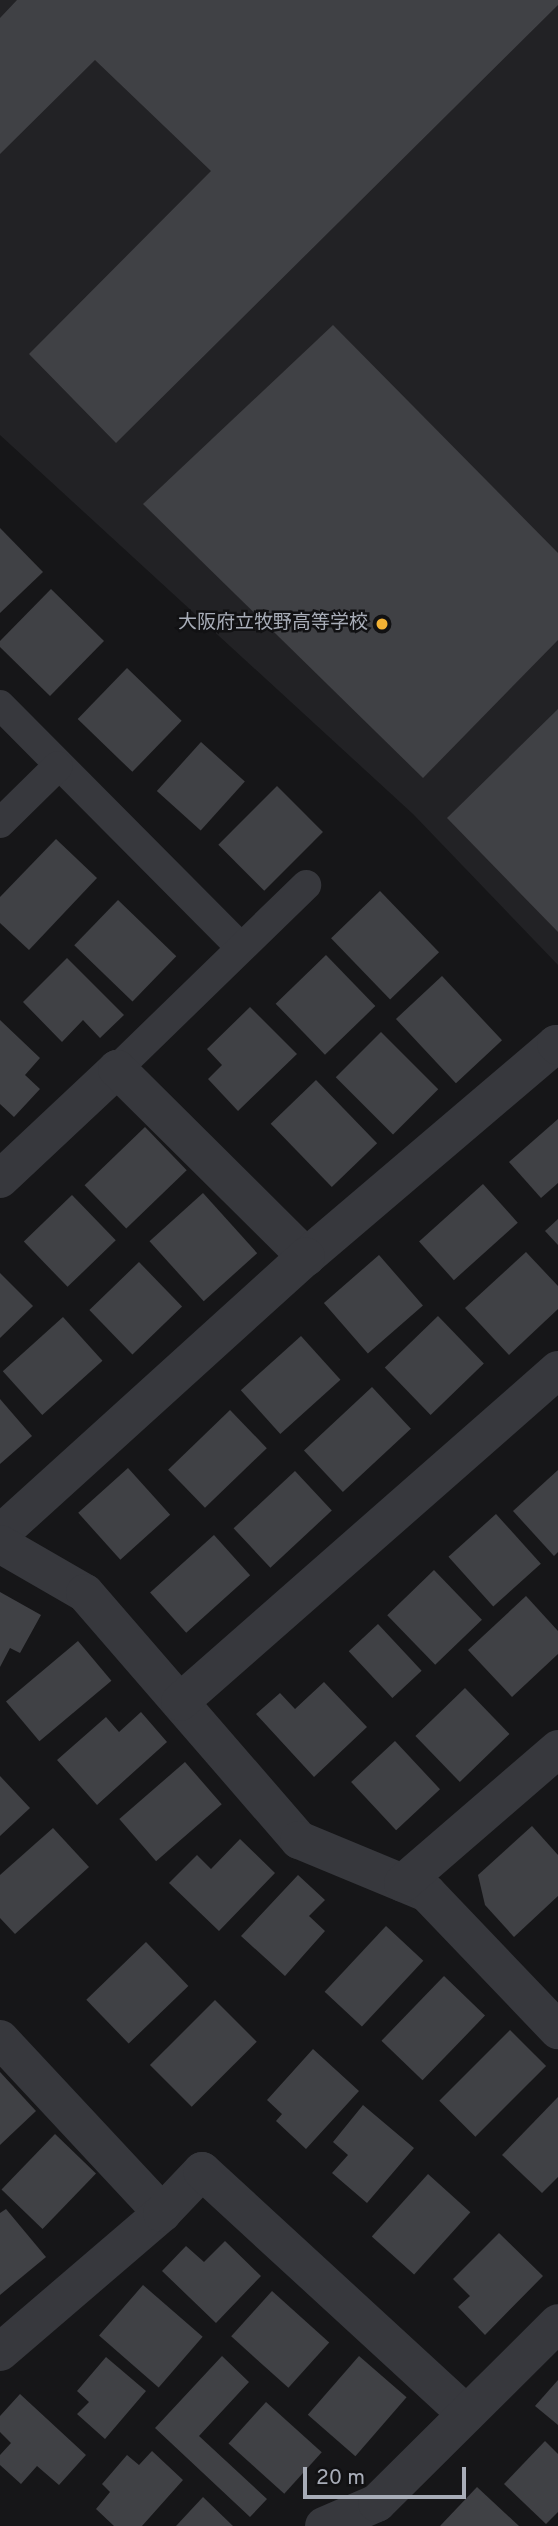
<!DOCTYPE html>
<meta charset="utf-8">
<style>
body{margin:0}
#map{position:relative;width:558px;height:2526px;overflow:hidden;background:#161618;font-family:Overpass,"Noto Sans JP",sans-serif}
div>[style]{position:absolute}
.built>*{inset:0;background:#222225}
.building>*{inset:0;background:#404145;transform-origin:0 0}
.service>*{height:30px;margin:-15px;padding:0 15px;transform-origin:15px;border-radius:15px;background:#37383d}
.minor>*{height:38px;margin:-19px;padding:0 19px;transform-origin:19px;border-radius:19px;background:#37383d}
.dots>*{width:19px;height:19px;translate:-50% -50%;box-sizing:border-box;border:4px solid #111113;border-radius:50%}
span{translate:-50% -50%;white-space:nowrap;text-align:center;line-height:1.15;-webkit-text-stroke:5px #111113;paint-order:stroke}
.poi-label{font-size:19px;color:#a8adb8}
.right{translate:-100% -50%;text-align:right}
.scale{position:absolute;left:303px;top:2467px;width:163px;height:32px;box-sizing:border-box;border:4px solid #a8adb8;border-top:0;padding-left:9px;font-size:21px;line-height:24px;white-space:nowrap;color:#a8adb8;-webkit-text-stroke:5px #111113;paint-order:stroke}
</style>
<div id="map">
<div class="built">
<div style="clip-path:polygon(0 0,558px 0,558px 965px,413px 814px,0 435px)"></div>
</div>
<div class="building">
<div style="clip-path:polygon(17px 0,558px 0,558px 5px,116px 443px,29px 354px,211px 171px,95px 60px,0 154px,0 18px)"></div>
<div style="clip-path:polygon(333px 325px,558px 553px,558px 640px,423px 778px,143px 504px)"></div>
<div style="clip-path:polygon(0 528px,43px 572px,0 613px)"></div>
<div style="clip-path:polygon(51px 589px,104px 641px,50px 696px,0 647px,0 641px)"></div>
<div style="left:127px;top:668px;width:76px;height:71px;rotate:44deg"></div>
<div style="clip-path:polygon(558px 709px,558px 932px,447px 818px)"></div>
<div style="left:201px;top:742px;width:59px;height:66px;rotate:42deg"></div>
<div style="left:277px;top:786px;width:65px;height:83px;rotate:45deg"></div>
<div style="clip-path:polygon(56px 839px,97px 878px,29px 950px,0 923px,0 897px)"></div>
<div style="left:380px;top:891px;width:85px;height:68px;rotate:46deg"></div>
<div style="left:118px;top:900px;width:81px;height:63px;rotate:44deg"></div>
<div style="left:326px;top:955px;width:71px;height:70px;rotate:46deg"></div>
<div style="clip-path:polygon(67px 958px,124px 1015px,100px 1038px,83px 1020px,62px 1042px,23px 1002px)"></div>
<div style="left:442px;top:976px;width:88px;height:63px;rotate:47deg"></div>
<div style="clip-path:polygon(250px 1007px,297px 1054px,238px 1111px,208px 1079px,222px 1065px,207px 1049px)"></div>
<div style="clip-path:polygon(0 1020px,40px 1058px,25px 1075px,40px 1089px,14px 1117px,0 1104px)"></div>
<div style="left:381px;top:1032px;width:81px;height:64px;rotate:45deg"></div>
<div style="left:316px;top:1080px;width:88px;height:63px;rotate:46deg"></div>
<div style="clip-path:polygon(558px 1119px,558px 1183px,541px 1198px,509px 1162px)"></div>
<div style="left:145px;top:1127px;width:60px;height:84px;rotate:46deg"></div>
<div style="left:483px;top:1184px;width:52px;height:86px;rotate:48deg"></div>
<div style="left:203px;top:1193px;width:81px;height:72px;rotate:48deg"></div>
<div style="left:72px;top:1195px;width:63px;height:67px;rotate:46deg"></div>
<div style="clip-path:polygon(558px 1219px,558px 1245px,545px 1231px)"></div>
<div style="clip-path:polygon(526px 1252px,558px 1286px,558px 1309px,509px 1355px,465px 1308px)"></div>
<div style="left:379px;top:1255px;width:67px;height:73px;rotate:49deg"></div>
<div style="left:139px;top:1262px;width:62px;height:69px;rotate:46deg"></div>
<div style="clip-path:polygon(0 1273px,33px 1306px,0 1338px)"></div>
<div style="left:438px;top:1316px;width:66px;height:74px;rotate:46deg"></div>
<div style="left:63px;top:1317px;width:59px;height:81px;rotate:48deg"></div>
<div style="left:301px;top:1336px;width:59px;height:81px;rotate:48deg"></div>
<div style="left:372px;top:1387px;width:57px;height:93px;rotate:47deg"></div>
<div style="clip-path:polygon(0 1399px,32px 1436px,0 1464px)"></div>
<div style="left:230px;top:1410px;width:53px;height:86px;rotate:46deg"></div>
<div style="left:128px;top:1468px;width:63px;height:67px;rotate:48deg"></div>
<div style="clip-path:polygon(558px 1470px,558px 1552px,554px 1556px,513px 1511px)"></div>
<div style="left:295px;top:1471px;width:54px;height:84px;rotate:47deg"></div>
<div style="left:496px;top:1514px;width:67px;height:64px;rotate:48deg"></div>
<div style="left:214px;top:1535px;width:54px;height:86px;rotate:48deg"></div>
<div style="left:434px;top:1570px;width:69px;height:65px;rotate:46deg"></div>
<div style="clip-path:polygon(0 1592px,41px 1615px,20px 1653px,10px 1648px,0 1667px)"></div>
<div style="clip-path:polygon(526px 1596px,558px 1631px,558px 1654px,512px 1697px,468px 1650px)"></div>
<div style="left:378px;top:1624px;width:64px;height:40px;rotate:47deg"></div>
<div style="left:78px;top:1641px;width:52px;height:94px;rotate:50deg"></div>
<div style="clip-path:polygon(324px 1682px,367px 1727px,314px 1777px,256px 1714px,280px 1693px,295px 1709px)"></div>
<div style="left:465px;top:1688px;width:64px;height:69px;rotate:46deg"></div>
<div style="clip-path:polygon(141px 1712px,167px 1742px,97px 1805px,57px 1760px,106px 1717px,119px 1732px)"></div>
<div style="left:395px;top:1741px;width:66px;height:60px;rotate:47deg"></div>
<div style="left:185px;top:1762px;width:56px;height:87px;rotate:49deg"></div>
<div style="clip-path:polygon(0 1776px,30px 1808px,0 1836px)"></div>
<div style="clip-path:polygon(532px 1826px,558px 1855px,558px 1896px,514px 1937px,485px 1905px,478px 1875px)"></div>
<div style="clip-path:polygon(53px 1828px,89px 1867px,15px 1934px,0 1918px,0 1875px)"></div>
<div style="clip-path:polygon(240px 1839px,275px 1873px,219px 1931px,169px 1883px,197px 1855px,211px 1869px)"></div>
<div style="clip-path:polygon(298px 1875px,325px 1900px,309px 1916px,325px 1931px,285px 1976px,241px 1936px)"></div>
<div style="left:386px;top:1926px;width:51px;height:90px;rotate:43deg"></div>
<div style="left:146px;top:1942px;width:61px;height:83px;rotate:46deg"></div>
<div style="left:444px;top:1976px;width:57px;height:90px;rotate:44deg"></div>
<div style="left:215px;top:2000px;width:59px;height:92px;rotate:45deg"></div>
<div style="left:510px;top:2030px;width:51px;height:100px;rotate:45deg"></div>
<div style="clip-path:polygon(313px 2049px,359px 2091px,306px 2149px,276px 2121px,282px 2114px,267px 2100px)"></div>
<div style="clip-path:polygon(0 2072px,36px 2111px,0 2145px)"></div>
<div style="clip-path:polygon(558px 2097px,558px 2177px,542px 2193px,502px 2155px)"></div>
<div style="clip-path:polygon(363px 2105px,414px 2148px,367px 2203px,332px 2173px,348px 2155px,333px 2142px)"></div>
<div style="left:55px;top:2134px;width:57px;height:77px;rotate:44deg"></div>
<div style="left:428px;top:2174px;width:57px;height:84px;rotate:42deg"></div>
<div style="clip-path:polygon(6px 2209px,46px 2257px,0 2295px,0 2213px)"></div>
<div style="clip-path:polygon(499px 2233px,543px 2276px,485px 2335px,458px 2307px,470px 2296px,453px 2279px)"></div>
<div style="clip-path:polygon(225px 2241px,261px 2276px,216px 2323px,162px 2271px,186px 2246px,204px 2262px)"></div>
<div style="left:143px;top:2285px;width:79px;height:67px;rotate:41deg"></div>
<div style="left:272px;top:2291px;width:77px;height:61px;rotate:42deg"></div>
<div style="clip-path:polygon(222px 2356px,249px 2382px,199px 2436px,267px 2499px,250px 2517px,155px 2428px)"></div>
<div style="left:359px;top:2356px;width:63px;height:78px;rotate:41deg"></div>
<div style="clip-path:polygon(106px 2357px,146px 2391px,105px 2439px,77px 2414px,89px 2402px,77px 2391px)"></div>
<div style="clip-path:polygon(558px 2380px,558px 2425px,535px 2406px)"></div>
<div style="clip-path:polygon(20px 2394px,86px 2455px,59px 2485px,37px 2466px,21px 2484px,0 2465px,0 2455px,11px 2443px,0 2432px,0 2416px)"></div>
<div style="left:266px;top:2402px;width:75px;height:56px;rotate:42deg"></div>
<div style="clip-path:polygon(545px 2441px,558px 2454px,558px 2512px,546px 2524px,504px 2484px)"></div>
<div style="clip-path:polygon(152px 2451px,183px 2480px,142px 2526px,114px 2526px,96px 2509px,110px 2492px,102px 2484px,127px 2455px,139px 2465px)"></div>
<div style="clip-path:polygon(477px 2487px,519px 2526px,440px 2526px)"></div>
<div style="clip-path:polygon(203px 2497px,233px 2526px,176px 2526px)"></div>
</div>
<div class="service">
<div style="left:0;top:705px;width:342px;rotate:45.2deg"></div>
<div style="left:0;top:823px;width:81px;rotate:-44.5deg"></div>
<div style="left:117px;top:1069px;width:264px;rotate:-44.2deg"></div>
</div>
<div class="minor">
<div style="left:0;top:1179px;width:161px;rotate:-43.2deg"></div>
<div style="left:117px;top:1069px;width:267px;rotate:44.8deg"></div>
<div style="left:306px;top:1257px;width:328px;rotate:-40.4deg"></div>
<div style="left:556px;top:1044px;width:3px;rotate:45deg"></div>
<div style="left:0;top:1534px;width:413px;rotate:-42.2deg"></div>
<div style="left:0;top:1544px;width:98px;rotate:30deg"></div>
<div style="left:85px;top:1593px;width:327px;rotate:49.1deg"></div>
<div style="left:299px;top:1840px;width:139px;rotate:22.5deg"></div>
<div style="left:427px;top:1893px;width:190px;rotate:46.3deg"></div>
<div style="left:180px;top:1702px;width:503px;rotate:-41.29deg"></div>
<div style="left:403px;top:1883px;width:205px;rotate:-40.8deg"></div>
<div style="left:0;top:2039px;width:238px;rotate:47deg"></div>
<div style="left:0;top:2352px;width:213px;rotate:-40.6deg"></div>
<div style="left:162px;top:2213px;width:58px;rotate:-46.4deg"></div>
<div style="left:202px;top:2171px;width:359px;rotate:42.6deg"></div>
<div style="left:324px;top:2526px;width:58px;rotate:-23.5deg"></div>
<div style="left:377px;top:2503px;width:255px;rotate:-44.8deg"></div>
</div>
<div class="dots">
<div style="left:382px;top:624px;background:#f2b134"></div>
</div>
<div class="poi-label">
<span class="right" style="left:368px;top:624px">大阪府立牧野高等学校</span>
</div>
<div class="scale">20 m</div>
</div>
